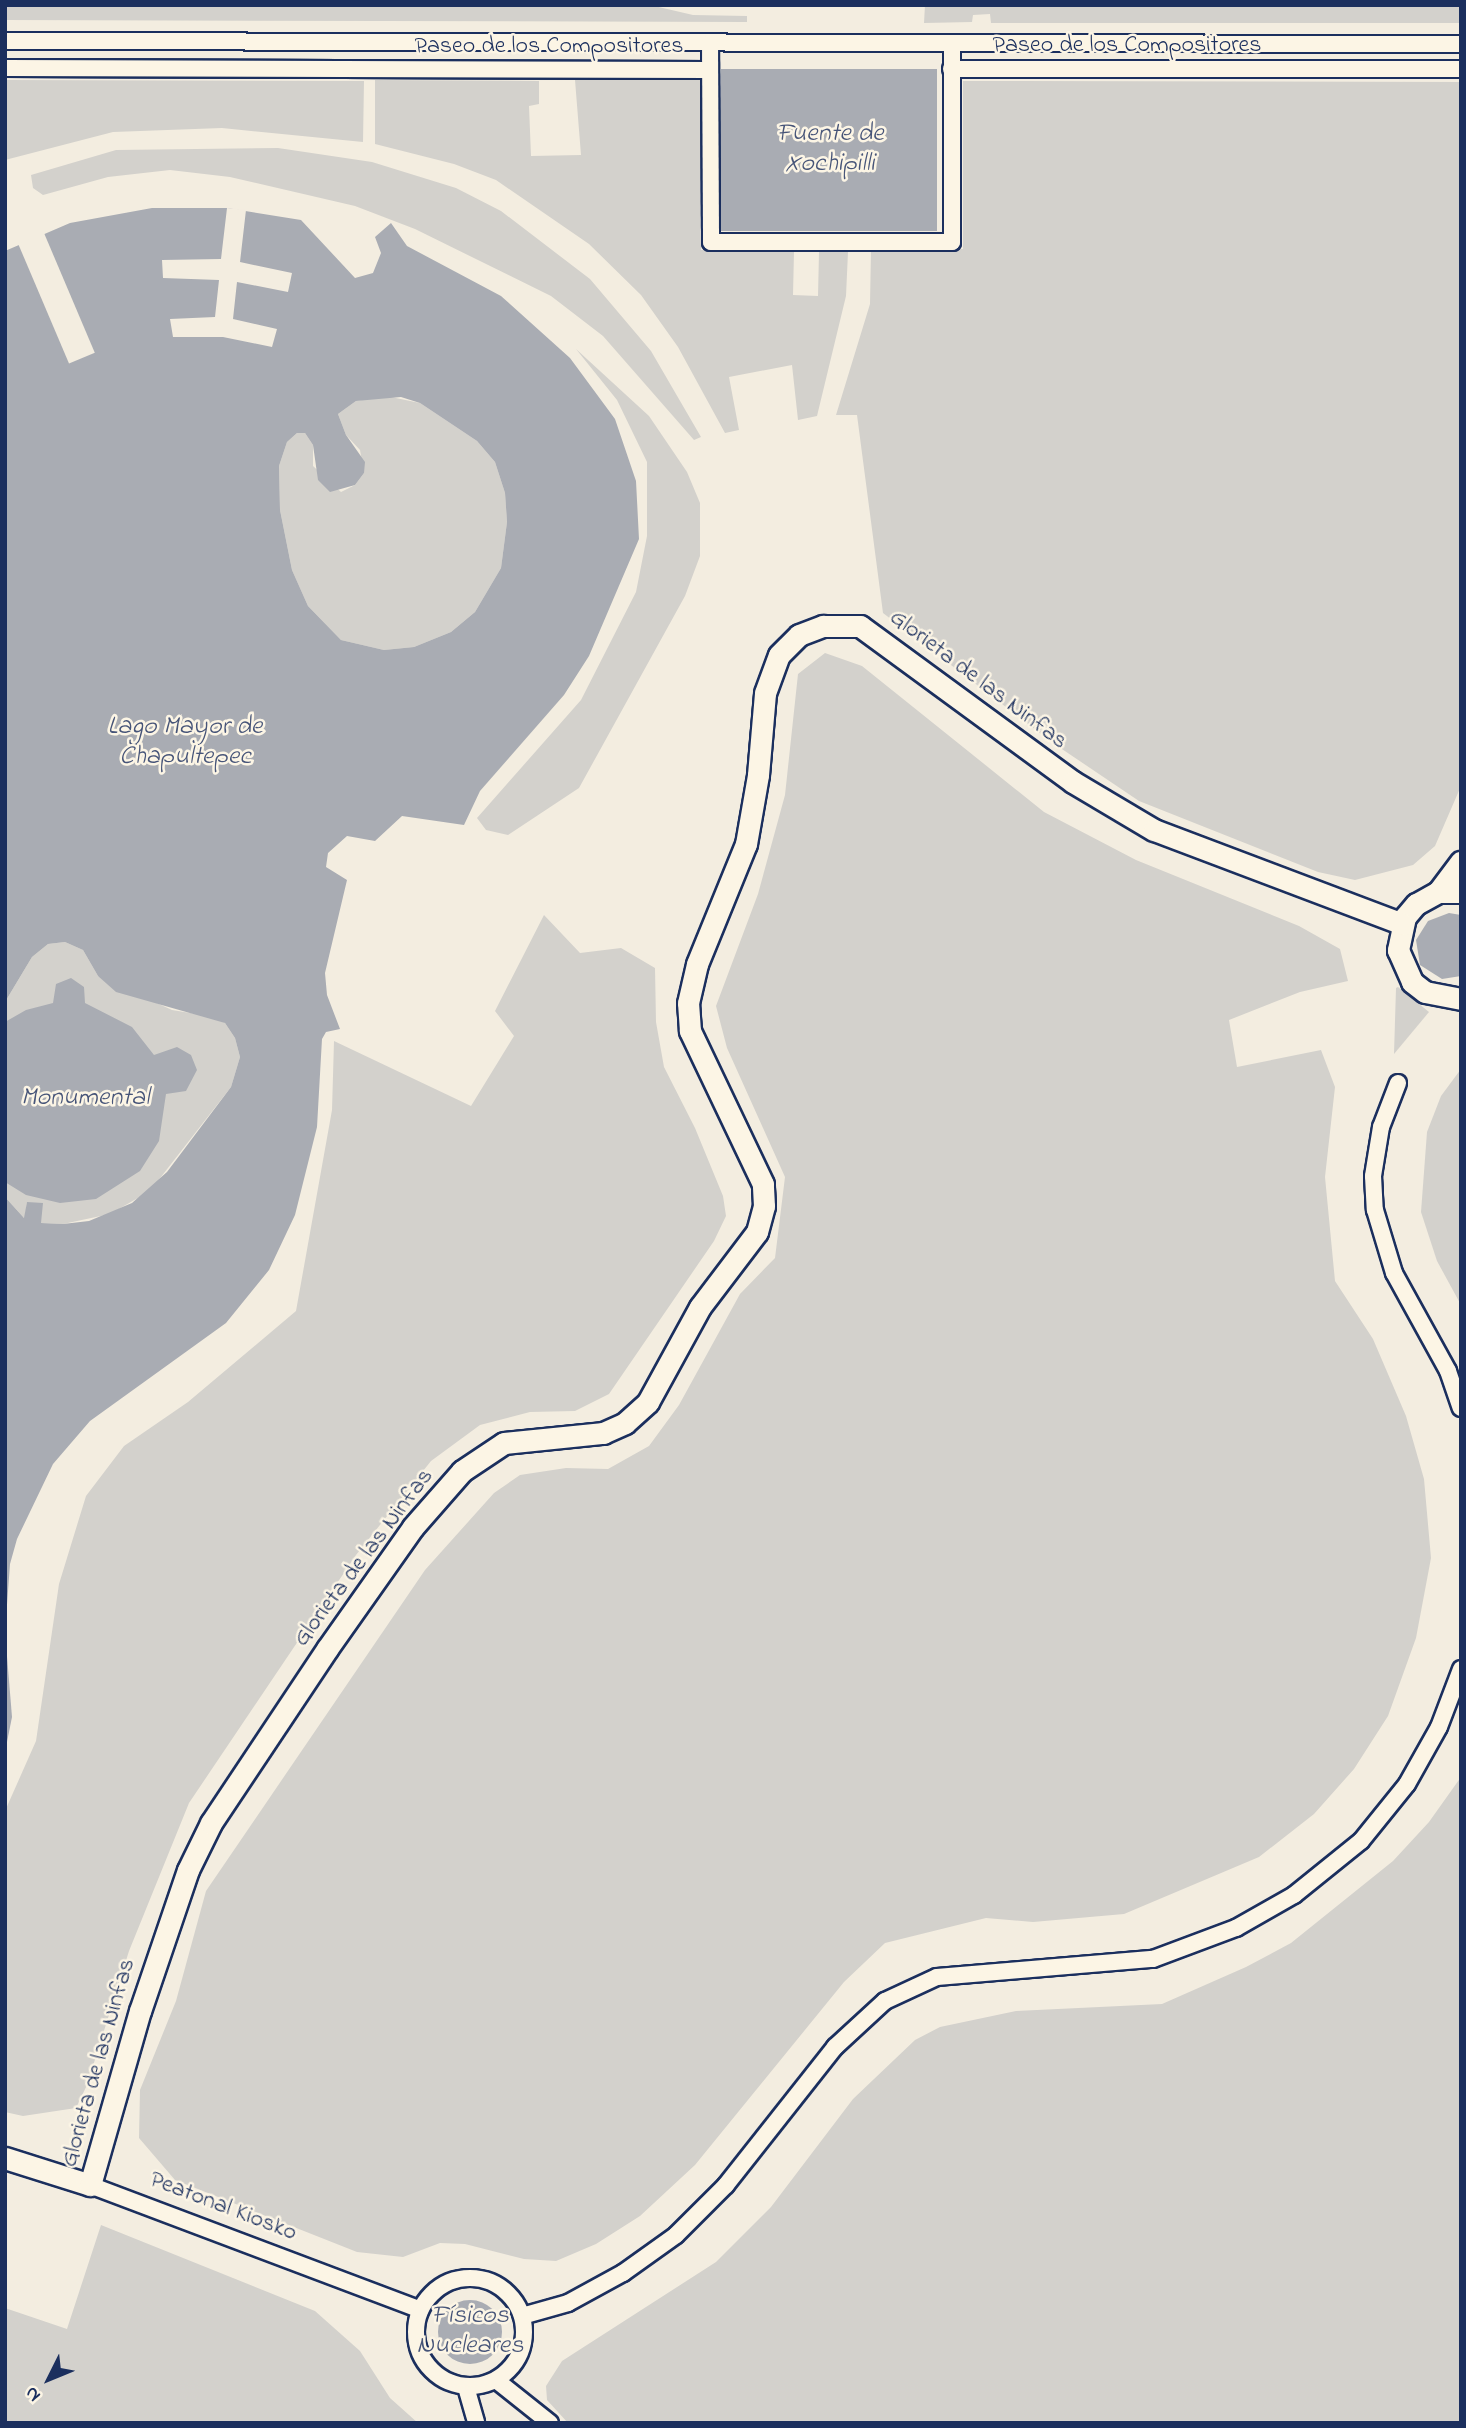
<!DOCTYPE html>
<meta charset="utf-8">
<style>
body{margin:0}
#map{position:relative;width:1466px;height:2428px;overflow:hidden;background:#f3ede0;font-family:"Indie Flower",sans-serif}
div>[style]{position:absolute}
.green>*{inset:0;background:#d3d1cc}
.water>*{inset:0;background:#a9acb3;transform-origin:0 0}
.round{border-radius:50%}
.pier>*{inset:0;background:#f3ede0;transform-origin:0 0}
.roads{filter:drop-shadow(2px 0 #1b2f5e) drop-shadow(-2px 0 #1b2f5e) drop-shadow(0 2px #1b2f5e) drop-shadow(0 -2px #1b2f5e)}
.pedestrian>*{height:16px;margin:-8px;padding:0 8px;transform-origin:8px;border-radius:8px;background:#fcf5e5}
.pedestrian>.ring{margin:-8px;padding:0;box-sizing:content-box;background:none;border:16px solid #fcf5e5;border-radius:50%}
.minor>*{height:21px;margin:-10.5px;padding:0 10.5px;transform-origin:10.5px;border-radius:10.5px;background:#fcf5e5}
span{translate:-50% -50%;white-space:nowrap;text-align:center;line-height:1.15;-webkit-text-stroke:5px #fcf5e5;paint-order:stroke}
.street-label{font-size:24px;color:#1b2f5e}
.water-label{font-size:26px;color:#465478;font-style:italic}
.frame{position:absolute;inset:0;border:7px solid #1b2f5e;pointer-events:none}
.north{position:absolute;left:14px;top:2344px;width:70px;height:70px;-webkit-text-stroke:5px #fcf5e5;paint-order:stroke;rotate:227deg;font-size:19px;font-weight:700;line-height:28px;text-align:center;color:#1b2f5e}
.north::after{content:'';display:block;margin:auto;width:24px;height:32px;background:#1b2f5e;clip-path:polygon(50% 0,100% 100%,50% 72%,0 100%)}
</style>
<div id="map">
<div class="green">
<div style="clip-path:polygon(5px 5px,650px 5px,693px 15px,747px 16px,747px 22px,5px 20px)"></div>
<div style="clip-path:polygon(925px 5px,1461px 5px,1461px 23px,991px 23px,990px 14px,973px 15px,972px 22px,924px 23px)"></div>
<div style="clip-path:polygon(5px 80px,364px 81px,363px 142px,222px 128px,113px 132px,5px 160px)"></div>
<div style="clip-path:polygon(375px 80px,539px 81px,539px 104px,529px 106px,531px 156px,581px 155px,575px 80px,700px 80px,701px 250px,794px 252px,793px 295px,818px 296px,819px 252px,848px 252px,846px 296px,817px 416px,798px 420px,792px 365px,729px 377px,739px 430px,725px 433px,678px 347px,641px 295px,589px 244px,496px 180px,454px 164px,375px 144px)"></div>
<div style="clip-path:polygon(963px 81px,1461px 82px,1461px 786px,1435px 846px,1413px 865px,1355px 880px,1318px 872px,1139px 801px,1053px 743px,883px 613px,857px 415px,836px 415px,870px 304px,871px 250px,963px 249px)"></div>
<div style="clip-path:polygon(278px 148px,372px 162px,456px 188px,501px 211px,590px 279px,651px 351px,701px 437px,694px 440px,603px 336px,551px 296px,415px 229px,355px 206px,230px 177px,170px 170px,108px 177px,43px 195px,33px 188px,31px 175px,116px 150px)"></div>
<div style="clip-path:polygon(576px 349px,649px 416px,687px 472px,700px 503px,700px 556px,685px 596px,579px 788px,508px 835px,486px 830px,477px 818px,581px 700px,636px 592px,647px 536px,647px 462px,617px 400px)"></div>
<div style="clip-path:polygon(386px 396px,420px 403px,477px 441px,495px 462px,505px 493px,507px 522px,501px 568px,475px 612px,451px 632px,414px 647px,384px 650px,341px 640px,308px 606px,292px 570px,280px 510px,279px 466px,287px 442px,297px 433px,305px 433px,313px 445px,313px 466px,341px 492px,355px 485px,364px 473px,360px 450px,346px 435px,338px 414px,356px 401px)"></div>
<div style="clip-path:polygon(825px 653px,862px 666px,1044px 812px,1136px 860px,1299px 926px,1340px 949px,1348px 981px,1300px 992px,1229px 1020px,1237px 1067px,1321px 1050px,1335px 1087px,1325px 1177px,1335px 1281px,1373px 1339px,1406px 1416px,1424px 1479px,1431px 1558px,1416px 1638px,1388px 1716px,1354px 1769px,1314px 1814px,1259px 1857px,1124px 1914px,1033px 1922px,986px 1918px,885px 1943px,844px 1982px,695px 2165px,640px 2216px,596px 2244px,556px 2261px,524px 2259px,465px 2244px,440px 2243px,403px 2257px,357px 2252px,175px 2180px,139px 2138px,140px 2090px,176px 2001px,206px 1891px,425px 1570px,494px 1493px,520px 1475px,566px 1468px,608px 1469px,649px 1446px,679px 1405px,740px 1294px,775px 1258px,785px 1177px,727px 1048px,716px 1006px,758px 894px,785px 795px,798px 674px)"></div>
<div style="clip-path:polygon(544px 915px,580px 953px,621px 948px,655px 968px,656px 1022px,664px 1067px,695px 1128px,723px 1196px,726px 1216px,714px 1241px,609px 1394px,575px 1411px,530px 1412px,480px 1425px,431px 1461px,356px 1555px,189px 1803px,129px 1951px,87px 2085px,76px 2108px,23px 2116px,5px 2112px,5px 1811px,36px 1741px,59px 1584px,86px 1496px,124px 1446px,188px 1402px,296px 1311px,332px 1110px,334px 1041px,471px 1106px,514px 1036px,495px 1011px)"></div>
<div style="clip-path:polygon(65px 942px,83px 950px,98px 976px,172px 1010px,215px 1017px,225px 1023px,235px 1038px,240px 1057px,231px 1087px,150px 1191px,110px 1214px,63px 1224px,41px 1223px,27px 1202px,25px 1219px,5px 1197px,5px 1002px,32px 957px,48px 944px)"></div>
<div style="clip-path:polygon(1398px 987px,1429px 1012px,1394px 1054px,1396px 988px)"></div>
<div style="clip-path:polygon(1461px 1069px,1461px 1305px,1437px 1261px,1421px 1212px,1427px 1132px,1441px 1096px)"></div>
<div style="clip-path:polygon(1461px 1777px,1461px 2423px,568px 2423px,547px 2400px,546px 2386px,562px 2361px,716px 2262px,771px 2207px,853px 2099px,915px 2040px,940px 2027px,1016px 2011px,1162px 2004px,1246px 1967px,1291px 1943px,1393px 1861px,1429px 1822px)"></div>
<div style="clip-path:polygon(101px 2225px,315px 2311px,360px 2351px,390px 2398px,418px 2423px,5px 2423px,5px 2308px,67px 2329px)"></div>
</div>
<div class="water">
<div style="left:721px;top:69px;width:216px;height:162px"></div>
<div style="clip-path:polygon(evenodd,152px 208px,227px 208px,301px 220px,355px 278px,373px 273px,381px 253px,375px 237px,391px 223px,407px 246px,501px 296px,570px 358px,615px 419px,636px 481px,639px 539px,589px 656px,564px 695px,480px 791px,464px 825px,402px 816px,375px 841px,347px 836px,328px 853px,326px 867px,347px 880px,325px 973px,327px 995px,340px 1029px,326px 1032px,322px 1039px,317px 1127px,295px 1215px,269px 1270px,226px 1323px,90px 1421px,53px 1464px,17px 1539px,10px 1564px,5px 1632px,5px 1197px,24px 1218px,27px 1202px,43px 1203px,41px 1223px,63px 1224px,89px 1221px,132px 1203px,167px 1172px,231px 1087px,240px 1057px,235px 1038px,225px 1023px,116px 992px,98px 976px,83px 950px,65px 942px,48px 944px,32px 957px,5px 1002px,5px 251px,70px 223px,152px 208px,401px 397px,420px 403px,477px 441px,495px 462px,505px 493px,507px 522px,501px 568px,475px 612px,451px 632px,414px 647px,384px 650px,341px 640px,308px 606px,292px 570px,280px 510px,279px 466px,287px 442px,297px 433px,305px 433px,313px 445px,318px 480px,330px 492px,355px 485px,364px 473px,365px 462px,346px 435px,338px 414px,356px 401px,401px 397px)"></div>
<div style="clip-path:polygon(1449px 913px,1461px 915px,1461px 976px,1442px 979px,1420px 965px,1416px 940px,1428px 921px)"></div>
<div style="clip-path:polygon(71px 978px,84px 987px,85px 1003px,132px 1027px,154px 1055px,177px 1047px,191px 1055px,197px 1070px,186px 1091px,166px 1094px,159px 1141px,140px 1171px,96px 1199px,60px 1203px,26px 1195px,5px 1182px,5px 1022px,26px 1010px,53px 1003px,56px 984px)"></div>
<div style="clip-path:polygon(5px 1632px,12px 1717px,5px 1752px)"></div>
<div class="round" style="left:438px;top:2300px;width:64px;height:64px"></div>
</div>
<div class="pier">
<div style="clip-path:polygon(227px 208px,246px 210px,240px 262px,292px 273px,288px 292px,237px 282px,233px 319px,277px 329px,272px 347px,223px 337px,173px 337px,170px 319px,215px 317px,219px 280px,163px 278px,162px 260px,221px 259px)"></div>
<div style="left:44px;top:233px;width:130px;height:28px;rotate:67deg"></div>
</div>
<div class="roads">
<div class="pedestrian">
<div style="left:5px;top:41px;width:1456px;rotate:0.12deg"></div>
<div style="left:710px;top:43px;width:199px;rotate:89.7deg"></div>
<div style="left:711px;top:242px;width:241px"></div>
<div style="left:952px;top:242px;width:199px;rotate:-90deg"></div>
<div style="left:5px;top:68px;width:705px;rotate:0.16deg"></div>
<div style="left:951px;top:69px;width:510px"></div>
<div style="left:1398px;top:1083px;width:47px;rotate:111.1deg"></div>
<div style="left:1381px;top:1127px;width:50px;rotate:99.3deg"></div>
<div style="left:1373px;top:1176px;width:34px;rotate:87deg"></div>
<div style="left:1375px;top:1210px;width:66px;rotate:73.2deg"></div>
<div style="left:1394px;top:1273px;width:112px;rotate:61.1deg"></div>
<div style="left:1448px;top:1371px;width:39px;rotate:71deg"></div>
<div style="left:90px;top:2185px;width:353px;rotate:20.7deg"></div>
<div class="ring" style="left:416px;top:2278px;width:92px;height:92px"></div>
<div style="left:522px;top:2316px;width:48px;rotate:-15.8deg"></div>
<div style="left:568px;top:2303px;width:63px;rotate:-28.6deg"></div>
<div style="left:623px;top:2273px;width:65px;rotate:-35.6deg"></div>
<div style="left:676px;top:2235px;width:71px;rotate:-45deg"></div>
<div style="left:726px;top:2185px;width:176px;rotate:-51.7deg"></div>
<div style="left:835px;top:2047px;width:68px;rotate:-42.6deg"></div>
<div style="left:885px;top:2001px;width:57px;rotate:-24.8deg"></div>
<div style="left:937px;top:1977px;width:217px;rotate:-4.8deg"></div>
<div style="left:1153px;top:1959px;width:89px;rotate:-20.5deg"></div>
<div style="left:1236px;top:1928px;width:67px;rotate:-29.6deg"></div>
<div style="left:1294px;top:1895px;width:86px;rotate:-38.9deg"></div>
<div style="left:1361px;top:1841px;width:73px;rotate:-51.1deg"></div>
<div style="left:1407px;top:1784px;width:65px;rotate:-60.7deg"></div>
<div style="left:1439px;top:1727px;width:62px;rotate:-69.2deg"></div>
<div style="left:496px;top:2380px;width:69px;rotate:38.5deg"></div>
<div style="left:466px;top:2387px;width:37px;rotate:74deg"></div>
</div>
<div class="minor">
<div style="left:1438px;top:892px;width:38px;rotate:-53deg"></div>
<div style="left:1461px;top:892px;width:23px;rotate:180deg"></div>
<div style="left:1438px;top:892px;width:25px;rotate:151deg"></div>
<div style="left:1416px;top:904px;width:17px;rotate:130deg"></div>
<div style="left:1405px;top:917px;width:34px;rotate:102deg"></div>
<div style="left:1398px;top:950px;width:35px;rotate:66deg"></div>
<div style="left:1412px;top:982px;width:16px;rotate:38deg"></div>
<div style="left:1425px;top:992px;width:37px;rotate:11deg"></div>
<div style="left:5px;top:2158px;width:89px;rotate:17.6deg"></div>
<div style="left:90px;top:2185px;width:181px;rotate:-74deg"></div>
<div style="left:140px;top:2011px;width:149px;rotate:-71.2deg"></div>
<div style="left:188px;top:1870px;width:52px;rotate:-63.9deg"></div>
<div style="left:211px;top:1823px;width:209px;rotate:-56.3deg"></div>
<div style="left:327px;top:1649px;width:149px;rotate:-54.8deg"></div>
<div style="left:413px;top:1527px;width:74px;rotate:-48.8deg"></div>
<div style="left:462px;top:1471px;width:50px;rotate:-33.7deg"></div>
<div style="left:504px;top:1443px;width:100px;rotate:-5.8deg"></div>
<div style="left:603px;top:1433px;width:24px;rotate:-24deg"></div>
<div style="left:625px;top:1423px;width:31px;rotate:-42deg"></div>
<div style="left:648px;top:1402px;width:108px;rotate:-61.3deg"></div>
<div style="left:700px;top:1307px;width:94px;rotate:-52.8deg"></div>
<div style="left:757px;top:1232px;width:27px;rotate:-75deg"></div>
<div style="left:764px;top:1206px;width:22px;rotate:-93deg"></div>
<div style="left:763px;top:1184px;width:170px;rotate:-115.5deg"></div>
<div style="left:690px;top:1031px;width:28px;rotate:-94deg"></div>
<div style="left:688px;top:1003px;width:40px;rotate:-77deg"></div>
<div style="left:697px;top:964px;width:130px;rotate:-67.8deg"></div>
<div style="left:746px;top:844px;width:70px;rotate:-80.1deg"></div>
<div style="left:758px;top:775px;width:82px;rotate:-85.1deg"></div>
<div style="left:765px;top:693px;width:40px;rotate:-69.8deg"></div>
<div style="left:779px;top:655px;width:28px;rotate:-45deg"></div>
<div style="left:799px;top:635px;width:26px;rotate:-21deg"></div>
<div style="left:823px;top:626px;width:37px"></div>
<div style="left:860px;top:626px;width:264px;rotate:36.2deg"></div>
<div style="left:1073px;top:782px;width:94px;rotate:30.7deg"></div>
<div style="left:1154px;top:830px;width:266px;rotate:20.7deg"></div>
</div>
</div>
<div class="street-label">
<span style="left:1127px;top:46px">Paseo de los Compositores</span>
<span style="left:549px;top:47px">Paseo de los Compositores</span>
<span style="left:978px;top:680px;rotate:37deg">Glorieta de las Ninfas</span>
<span style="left:364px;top:1558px;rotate:-53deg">Glorieta de las Ninfas</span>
<span style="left:99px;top:2063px;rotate:-74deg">Glorieta de las Ninfas</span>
<span style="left:223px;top:2207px;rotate:21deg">Peatonal Kiosko</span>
</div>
<div class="water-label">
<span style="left:830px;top:150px">Fuente de<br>Xochipilli</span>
<span style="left:185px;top:743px">Lago Mayor de<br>Chapultepec</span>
<span style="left:85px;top:1099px">Monumental</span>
<span style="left:470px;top:2332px">Físicos<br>Nucleares</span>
</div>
<div class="frame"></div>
<div class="north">N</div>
</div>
